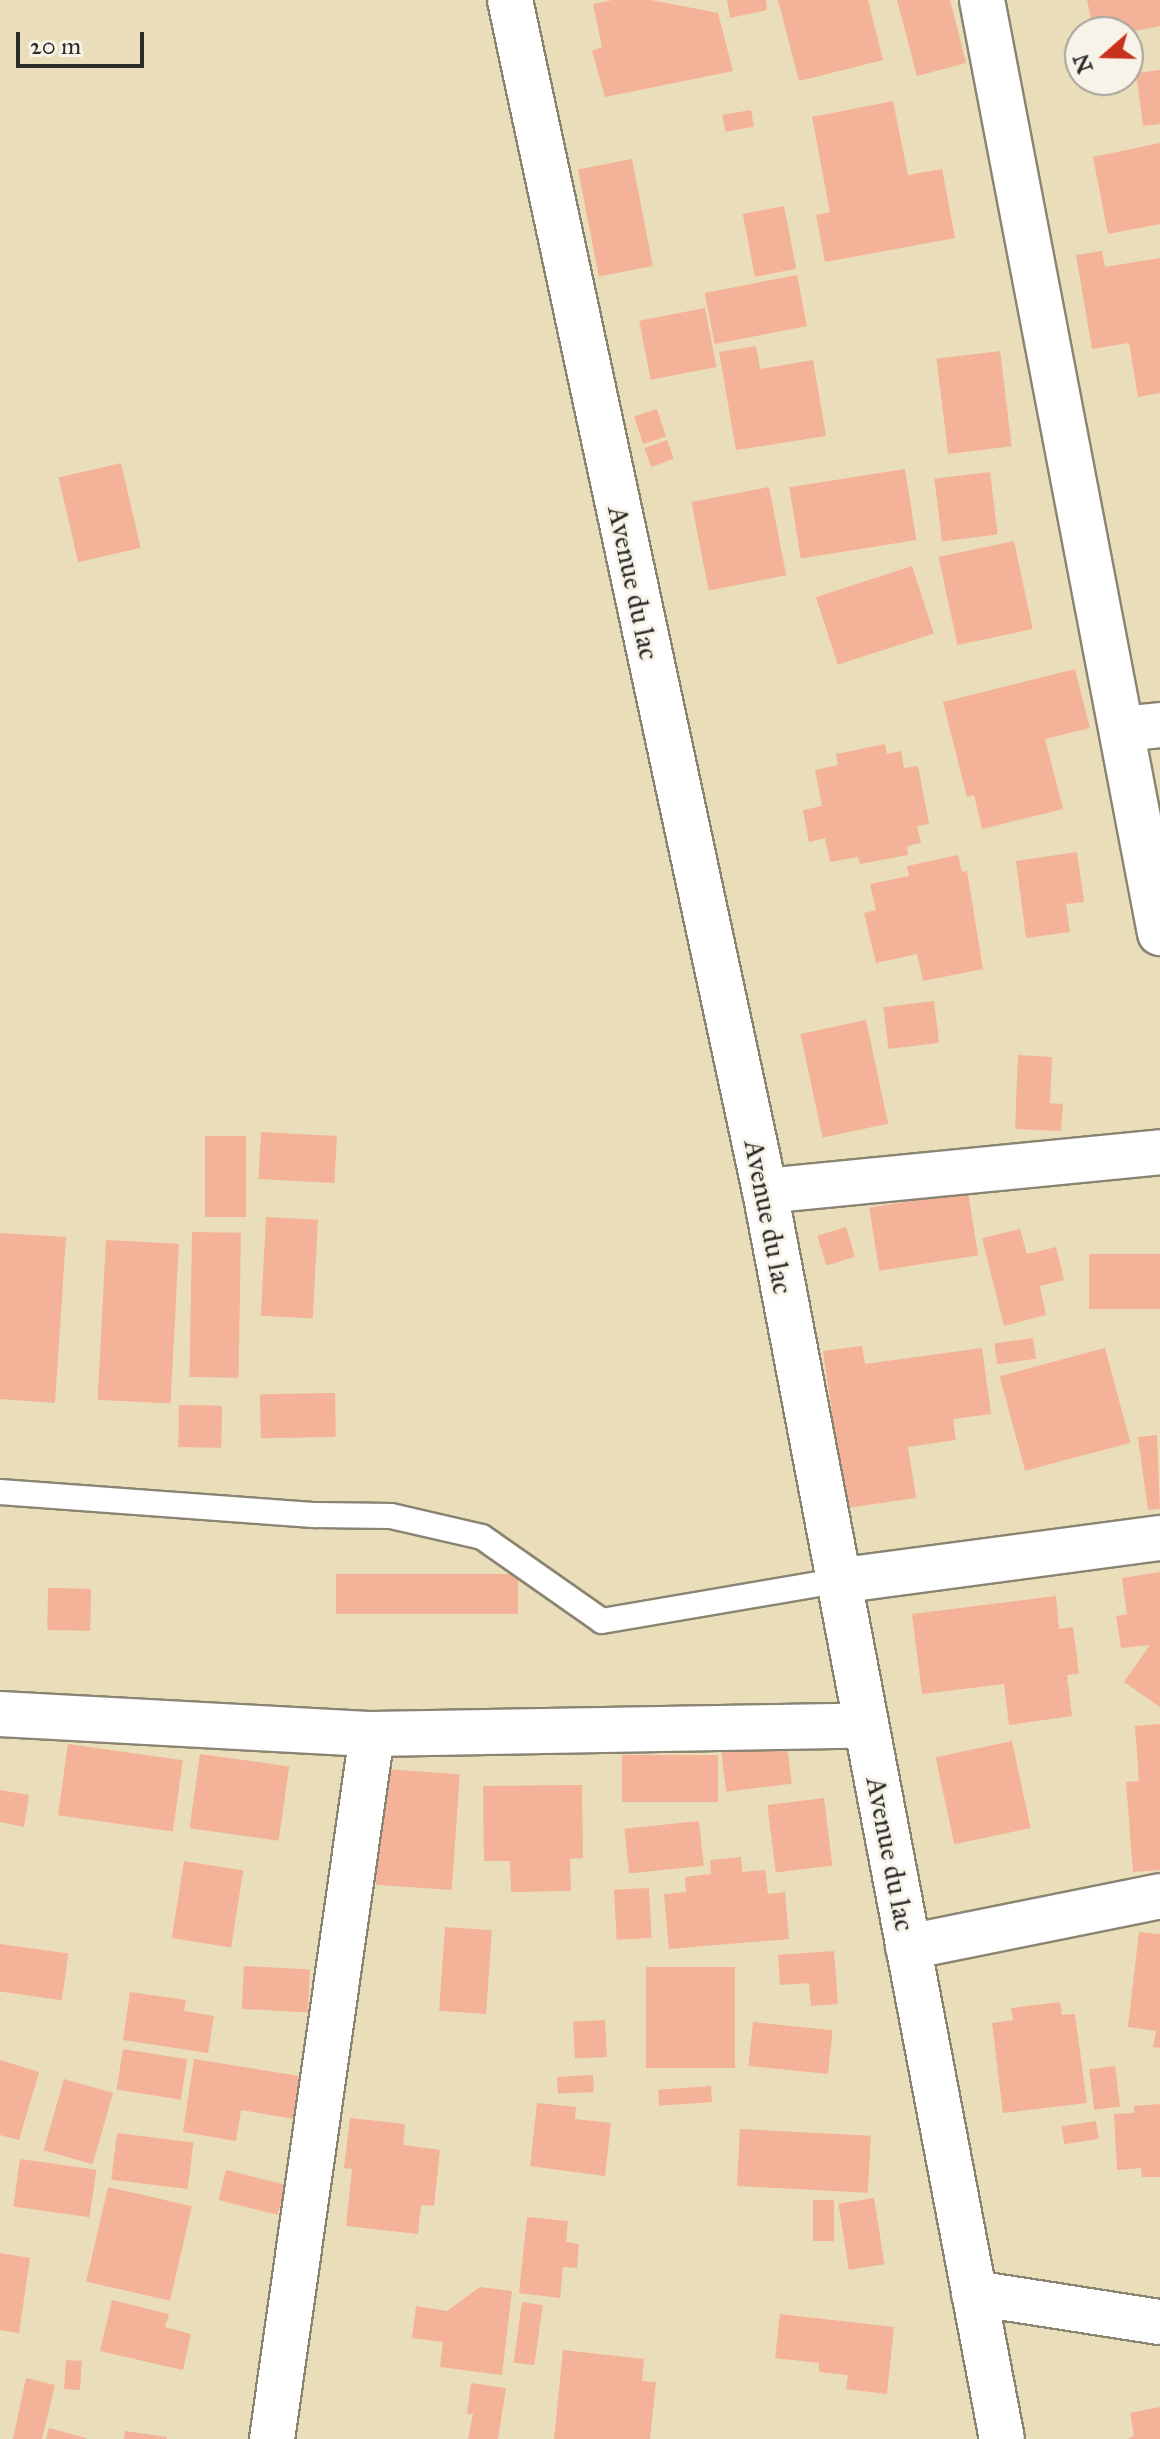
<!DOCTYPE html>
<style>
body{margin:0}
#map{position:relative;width:1160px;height:2439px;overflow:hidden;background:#eaddb9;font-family:"IM FELL Great Primer",serif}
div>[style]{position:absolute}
.building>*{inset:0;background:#f4b299;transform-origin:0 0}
.roads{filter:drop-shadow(2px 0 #8a8472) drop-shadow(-2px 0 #8a8472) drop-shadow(0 2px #8a8472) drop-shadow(0 -2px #8a8472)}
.service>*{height:24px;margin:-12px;padding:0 12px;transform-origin:12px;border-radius:12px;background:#fff}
.minor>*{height:44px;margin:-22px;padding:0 22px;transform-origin:22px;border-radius:22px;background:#fff}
.secondary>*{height:44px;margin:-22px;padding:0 22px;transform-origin:22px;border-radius:22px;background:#fff}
span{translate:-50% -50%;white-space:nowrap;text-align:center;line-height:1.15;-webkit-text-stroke:6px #f7f3e8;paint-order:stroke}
.street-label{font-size:28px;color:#2b2b2b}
.north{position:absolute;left:1064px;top:16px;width:80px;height:80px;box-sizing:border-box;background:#f7f3e8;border:2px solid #a5a39c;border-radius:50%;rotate:250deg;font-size:22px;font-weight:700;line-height:32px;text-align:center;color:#2b2b2b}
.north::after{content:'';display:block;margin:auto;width:28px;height:36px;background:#c8321e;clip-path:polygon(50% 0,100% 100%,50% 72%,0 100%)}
.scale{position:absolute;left:16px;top:32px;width:128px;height:36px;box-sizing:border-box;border:4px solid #2b2b2b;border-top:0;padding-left:10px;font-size:24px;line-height:28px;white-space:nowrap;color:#2b2b2b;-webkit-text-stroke:6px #f7f3e8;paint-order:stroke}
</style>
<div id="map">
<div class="building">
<div style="clip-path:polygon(612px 0,651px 0,718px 13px,733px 71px,605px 97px,592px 51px,602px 47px,593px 4px)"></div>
<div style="clip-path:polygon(727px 0,766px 0,767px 10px,730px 18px)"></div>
<div style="clip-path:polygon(778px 0,868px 0,883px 60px,799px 81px)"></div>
<div style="clip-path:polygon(897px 0,950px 0,966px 63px,917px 76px)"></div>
<div style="clip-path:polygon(1087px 0,1160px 0,1160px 26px,1130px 32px,1094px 32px)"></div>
<div style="clip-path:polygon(1160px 70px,1160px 124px,1143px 126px,1136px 73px)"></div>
<div style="clip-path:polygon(893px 101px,908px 175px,942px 169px,955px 238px,825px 262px,816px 215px,830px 212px,812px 117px)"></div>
<div style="left:751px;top:110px;width:17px;height:29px;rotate:80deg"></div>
<div style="clip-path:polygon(1160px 143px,1160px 224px,1108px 234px,1093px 157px)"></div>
<div style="left:632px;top:159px;width:109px;height:55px;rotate:79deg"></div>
<div style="left:784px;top:206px;width:64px;height:42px;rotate:79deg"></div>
<div style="clip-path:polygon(1102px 251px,1105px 267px,1160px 258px,1160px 393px,1138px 397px,1129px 343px,1092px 349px,1076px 255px)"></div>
<div style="left:797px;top:275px;width:52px;height:94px;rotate:79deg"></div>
<div style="left:705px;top:308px;width:60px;height:67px;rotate:79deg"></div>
<div style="clip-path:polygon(756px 346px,760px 369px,813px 360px,826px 436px,736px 450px,719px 352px)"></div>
<div style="left:1000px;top:351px;width:96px;height:64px;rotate:83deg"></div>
<div style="left:657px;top:409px;width:29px;height:24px;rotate:72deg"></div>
<div style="left:667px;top:440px;width:20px;height:24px;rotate:70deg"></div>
<div style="left:121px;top:463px;width:87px;height:64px;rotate:77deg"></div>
<div style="left:905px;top:469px;width:72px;height:117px;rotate:81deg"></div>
<div style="left:990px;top:472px;width:63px;height:56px;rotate:83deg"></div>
<div style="left:769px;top:487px;width:90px;height:79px;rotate:79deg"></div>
<div style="left:1014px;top:541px;width:90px;height:77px;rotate:78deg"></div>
<div style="left:912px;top:566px;width:71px;height:101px;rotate:72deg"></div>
<div style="clip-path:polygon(1075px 669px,1090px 728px,1045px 739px,1063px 809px,982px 829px,974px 795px,967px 797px,943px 702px)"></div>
<div style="clip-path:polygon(885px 744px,887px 754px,901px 751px,904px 768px,918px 766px,929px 824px,917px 826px,921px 843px,907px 846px,908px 855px,860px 864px,858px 857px,830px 862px,825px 838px,809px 842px,803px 810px,822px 806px,815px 770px,838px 765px,836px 754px)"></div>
<div style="clip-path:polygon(1077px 852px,1084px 902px,1066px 904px,1070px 932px,1026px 938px,1016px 861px)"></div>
<div style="clip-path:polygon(958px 855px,962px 872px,967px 871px,983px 969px,923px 981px,917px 954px,876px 963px,864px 913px,876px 910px,870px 884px,909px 876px,907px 866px)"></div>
<div style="left:934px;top:1001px;width:42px;height:51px;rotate:83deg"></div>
<div style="left:866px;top:1020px;width:106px;height:67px;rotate:78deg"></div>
<div style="clip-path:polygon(1018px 1055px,1052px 1057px,1050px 1103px,1063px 1104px,1061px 1131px,1015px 1129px)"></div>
<div style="left:261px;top:1132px;width:76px;height:47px;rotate:3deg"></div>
<div style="left:205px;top:1136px;width:41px;height:81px"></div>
<div style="left:968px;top:1192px;width:64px;height:100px;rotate:81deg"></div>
<div style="left:266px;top:1217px;width:52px;height:99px;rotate:3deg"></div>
<div style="left:846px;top:1227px;width:31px;height:30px;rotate:73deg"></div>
<div style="clip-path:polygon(1020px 1229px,1027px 1254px,1056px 1247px,1064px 1280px,1040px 1286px,1046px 1315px,1004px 1326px,982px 1238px)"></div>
<div style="left:192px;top:1232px;width:49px;height:145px;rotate:1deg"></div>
<div style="clip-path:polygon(0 1233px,66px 1237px,55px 1403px,0 1399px)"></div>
<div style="left:106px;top:1240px;width:73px;height:160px;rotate:3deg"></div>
<div style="left:1160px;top:1254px;width:55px;height:71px;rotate:90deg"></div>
<div style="left:1033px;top:1338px;width:21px;height:39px;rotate:82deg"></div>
<div style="clip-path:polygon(862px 1346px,865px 1364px,982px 1348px,991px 1414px,953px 1419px,956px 1440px,908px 1447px,916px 1498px,846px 1508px,823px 1351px)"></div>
<div style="left:1105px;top:1348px;width:98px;height:109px;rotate:75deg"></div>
<div style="left:335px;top:1393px;width:44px;height:75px;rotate:89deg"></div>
<div style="left:179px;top:1405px;width:43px;height:42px;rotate:1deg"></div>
<div style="clip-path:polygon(1157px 1435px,1160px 1509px,1148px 1510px,1138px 1437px)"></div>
<div style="clip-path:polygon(1160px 1572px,1160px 1707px,1124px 1682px,1150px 1645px,1121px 1648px,1116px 1616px,1127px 1614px,1122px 1578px)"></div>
<div style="left:518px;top:1574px;width:40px;height:182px;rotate:90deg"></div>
<div style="left:48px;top:1588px;width:43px;height:42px;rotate:1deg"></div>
<div style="clip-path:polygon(1056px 1596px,1059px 1629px,1073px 1627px,1079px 1674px,1067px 1675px,1072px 1716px,1009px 1725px,1004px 1684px,922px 1694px,912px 1614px)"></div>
<div style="clip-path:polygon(1160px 1724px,1160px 1870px,1133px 1872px,1126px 1782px,1139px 1781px,1135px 1726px)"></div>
<div style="left:786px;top:1737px;width:47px;height:66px;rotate:83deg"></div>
<div style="left:1012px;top:1741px;width:89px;height:78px;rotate:78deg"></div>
<div style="left:68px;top:1744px;width:116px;height:72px;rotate:8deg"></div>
<div style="left:200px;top:1754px;width:90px;height:75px;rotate:8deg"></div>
<div style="left:622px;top:1755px;width:96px;height:47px"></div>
<div style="left:384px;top:1769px;width:76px;height:116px;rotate:4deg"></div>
<div style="clip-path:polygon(582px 1785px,583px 1858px,570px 1859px,571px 1891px,511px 1892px,510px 1861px,484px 1861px,483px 1786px)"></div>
<div style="clip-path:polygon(0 1790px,29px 1795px,24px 1827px,0 1822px)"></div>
<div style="left:824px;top:1798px;width:68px;height:57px;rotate:83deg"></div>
<div style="left:699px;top:1821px;width:45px;height:75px;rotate:84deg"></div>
<div style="clip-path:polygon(741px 1857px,742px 1872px,765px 1870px,768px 1894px,785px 1892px,789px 1939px,669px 1949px,664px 1894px,686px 1892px,685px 1877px,711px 1874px,710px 1860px)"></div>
<div style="left:184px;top:1861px;width:60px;height:78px;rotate:9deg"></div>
<div style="left:649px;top:1888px;width:50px;height:35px;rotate:87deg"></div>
<div style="left:445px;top:1927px;width:47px;height:84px;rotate:4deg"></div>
<div style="clip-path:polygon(1139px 1932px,1160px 1934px,1160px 2048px,1153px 2047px,1156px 2031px,1128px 2027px)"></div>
<div style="left:0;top:1944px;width:69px;height:47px;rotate:8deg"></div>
<div style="clip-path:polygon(834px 1951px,838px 2004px,811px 2006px,809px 1983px,780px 1985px,778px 1955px)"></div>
<div style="left:244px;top:1966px;width:66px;height:43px;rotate:3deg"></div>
<div style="left:646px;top:1967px;width:89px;height:101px"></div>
<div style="clip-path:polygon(130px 1992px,186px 2000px,184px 2011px,214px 2016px,208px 2053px,123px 2040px)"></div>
<div style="clip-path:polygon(1060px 2002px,1062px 2015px,1075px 2014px,1087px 2103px,1003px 2113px,992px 2023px,1013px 2020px,1011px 2008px)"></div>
<div style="left:605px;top:2020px;width:37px;height:32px;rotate:87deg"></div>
<div style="left:753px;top:2022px;width:80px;height:44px;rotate:6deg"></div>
<div style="left:123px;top:2049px;width:65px;height:41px;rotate:9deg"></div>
<div style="clip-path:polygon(194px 2059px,299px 2076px,293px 2119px,241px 2110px,236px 2141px,183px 2132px)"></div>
<div style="clip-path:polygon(0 2060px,39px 2072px,19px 2140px,0 2135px)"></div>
<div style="left:1115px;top:2066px;width:41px;height:26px;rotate:83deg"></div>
<div style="left:593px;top:2075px;width:17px;height:36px;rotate:87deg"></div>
<div style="left:64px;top:2079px;width:51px;height:74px;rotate:16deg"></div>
<div style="left:711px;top:2086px;width:16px;height:53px;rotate:86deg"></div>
<div style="clip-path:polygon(537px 2103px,576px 2107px,575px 2119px,611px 2123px,605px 2176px,530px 2166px)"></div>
<div style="clip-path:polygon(1160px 2104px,1160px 2177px,1142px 2177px,1141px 2168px,1117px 2170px,1114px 2114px,1134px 2113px,1134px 2106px)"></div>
<div style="clip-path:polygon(350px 2118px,405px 2124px,403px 2145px,440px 2150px,434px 2206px,421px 2205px,418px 2234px,346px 2226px,352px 2169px,344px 2168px)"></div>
<div style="left:1096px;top:2121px;width:18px;height:35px;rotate:81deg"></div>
<div style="left:740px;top:2129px;width:131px;height:57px;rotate:3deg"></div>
<div style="left:117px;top:2133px;width:77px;height:47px;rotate:7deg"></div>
<div style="left:20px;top:2159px;width:77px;height:48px;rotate:8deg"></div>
<div style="left:226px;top:2170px;width:61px;height:31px;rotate:14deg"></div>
<div style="left:108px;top:2187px;width:86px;height:97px;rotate:13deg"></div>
<div style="left:874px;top:2198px;width:67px;height:36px;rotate:81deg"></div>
<div style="left:813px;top:2200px;width:21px;height:41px"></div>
<div style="clip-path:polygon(527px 2217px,568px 2221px,566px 2242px,579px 2244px,577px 2268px,563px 2267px,560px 2298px,519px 2293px)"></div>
<div style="clip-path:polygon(0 2253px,30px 2258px,19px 2333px,0 2330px)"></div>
<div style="clip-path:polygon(480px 2287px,512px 2291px,502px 2375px,440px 2367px,443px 2342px,412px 2338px,416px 2306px,447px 2311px)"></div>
<div style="clip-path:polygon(112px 2300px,169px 2314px,165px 2327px,191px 2334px,183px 2370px,100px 2351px)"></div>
<div style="left:522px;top:2302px;width:21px;height:61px;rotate:8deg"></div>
<div style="clip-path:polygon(780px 2314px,894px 2327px,887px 2394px,846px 2389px,848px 2375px,819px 2372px,819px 2363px,775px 2358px)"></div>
<div style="clip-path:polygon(563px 2350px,644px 2359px,642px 2381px,656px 2382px,650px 2439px,554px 2439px)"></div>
<div style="left:66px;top:2360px;width:16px;height:29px;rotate:4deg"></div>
<div style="clip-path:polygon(26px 2378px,55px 2385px,42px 2439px,13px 2439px)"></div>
<div style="clip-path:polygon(471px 2383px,506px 2388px,498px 2439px,468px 2439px,473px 2414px,467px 2414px)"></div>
<div style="clip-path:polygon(1160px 2407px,1160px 2439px,1127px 2439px,1134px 2436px,1130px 2413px)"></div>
<div style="clip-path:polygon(49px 2428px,86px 2438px,86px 2439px,46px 2439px)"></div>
<div style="clip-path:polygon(125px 2431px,167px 2437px,166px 2439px,124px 2439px)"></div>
</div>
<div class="roads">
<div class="service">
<div style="left:0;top:1492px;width:317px;rotate:4.2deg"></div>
<div style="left:316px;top:1515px;width:75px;rotate:0.8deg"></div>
<div style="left:391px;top:1516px;width:93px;rotate:13deg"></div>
<div style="left:482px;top:1537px;width:146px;rotate:35deg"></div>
<div style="left:602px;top:1621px;width:238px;rotate:-9.7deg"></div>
</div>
<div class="minor">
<div style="left:982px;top:0;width:950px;rotate:79.2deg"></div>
<div style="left:1122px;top:729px;width:38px;rotate:-6deg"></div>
<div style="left:765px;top:1191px;width:397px;rotate:-5.6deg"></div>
<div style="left:837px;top:1581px;width:326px;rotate:-7.6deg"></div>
<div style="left:0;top:1714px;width:373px;rotate:3.1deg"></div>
<div style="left:372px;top:1734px;width:493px;rotate:-1deg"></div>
<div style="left:908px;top:1947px;width:257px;rotate:-11.4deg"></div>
<div style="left:974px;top:2293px;width:188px;rotate:8.9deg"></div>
<div style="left:272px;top:2439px;width:712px;rotate:-81.93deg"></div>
</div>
<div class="secondary">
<div style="left:510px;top:0;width:1218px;rotate:77.92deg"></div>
<div style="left:765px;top:1191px;width:1270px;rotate:79.25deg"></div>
</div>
</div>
<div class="street-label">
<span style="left:633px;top:583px;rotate:78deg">Avenue du lac</span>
<span style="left:768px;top:1217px;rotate:79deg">Avenue du lac</span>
<span style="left:890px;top:1854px;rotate:79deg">Avenue du lac</span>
</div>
<div class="north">N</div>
<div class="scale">20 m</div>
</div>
